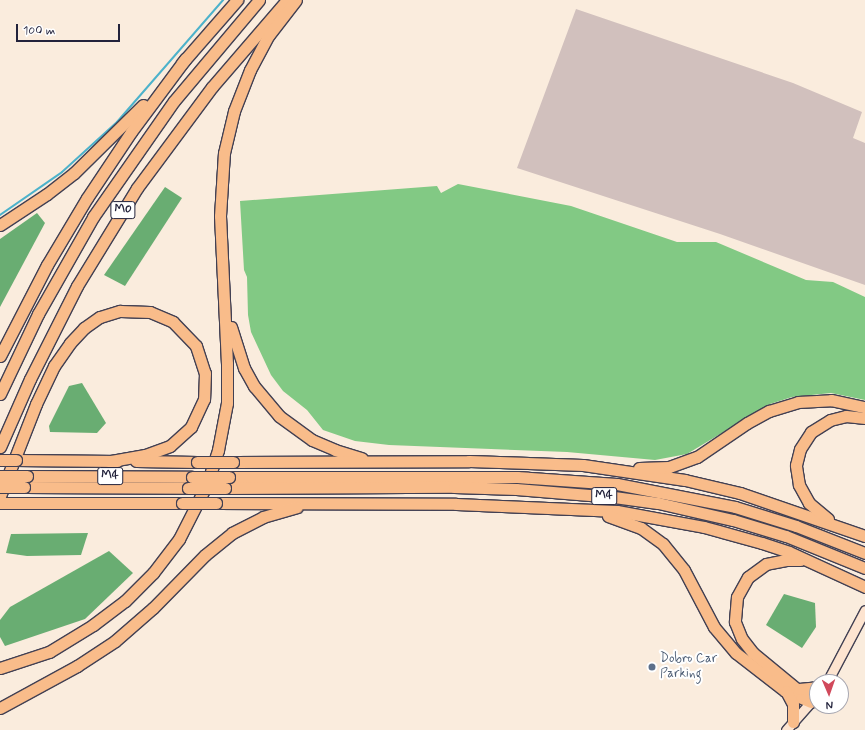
<!DOCTYPE html>
<style>
body{margin:0}
#map{position:relative;width:865px;height:730px;overflow:hidden;background:#faecdd;font-family:Mynerve,sans-serif}
div>[style]{position:absolute}
.industrial>*{inset:0;background:#d1c0bd}
.green>*{inset:0;background:#82c984}
.forest>*{inset:0;background:#69ad72}
.stream>*{height:2px;margin:-1px;padding:0 1px;transform-origin:1px;border-radius:1px;background:#4cb2cb}
.roads{filter:drop-shadow(1px 0 #424053) drop-shadow(-1px 0 #424053) drop-shadow(0 1px #424053) drop-shadow(0 -1px #424053)}
.secondary>*{height:9px;margin:-4.5px;padding:0 4.5px;transform-origin:4.5px;border-radius:4.5px;background:#fde4d0}
.trunk>*{height:11px;margin:-5.5px;padding:0 5.5px;transform-origin:5.5px;border-radius:5.5px;background:#f9bc8a}
.bridges{filter:drop-shadow(1px 0 #424053) drop-shadow(-1px 0 #424053) drop-shadow(0 1px #424053) drop-shadow(0 -1px #424053)}
.trunk-bridge>*{height:11px;margin:-5.5px;padding:0 5.5px;transform-origin:5.5px;border-radius:5.5px;background:#f9bc8a}
.dots>*{width:11px;height:11px;translate:-50% -50%;box-sizing:border-box;border:2px solid #fff;border-radius:50%}
span{translate:-50% -50%;white-space:nowrap;text-align:center;line-height:1.15;-webkit-text-stroke:4px #fff;paint-order:stroke}
.shield-label span{padding:1px 3px;background:#fff;border:1px solid;border-radius:3px;-webkit-text-stroke-width:0}
.shield-label{font-size:12px;color:#22223b;font-weight:700}
.service-label{font-size:13px;color:#4e5e75}
.left{translate:0 -50%;text-align:left}
.north{position:absolute;left:809px;top:674px;width:40px;height:40px;box-sizing:border-box;background:#fff;border:1px solid #a7a7b1;border-radius:50%;rotate:178deg;font-size:11px;font-weight:700;line-height:16px;text-align:center;color:#22223b}
.north::after{content:'';display:block;margin:auto;width:14px;height:18px;background:#d1495b;clip-path:polygon(50% 0,100% 100%,50% 72%,0 100%)}
.scale{position:absolute;left:16px;top:24px;width:104px;height:18px;box-sizing:border-box;border:2px solid #22223b;border-top:0;padding-left:5px;font-size:12px;line-height:14px;white-space:nowrap;color:#22223b;-webkit-text-stroke:3px #fff;paint-order:stroke}
</style>
<div id="map">
<div class="industrial">
<div style="clip-path:polygon(576px 9px,793px 83px,862px 112px,853px 138px,865px 143px,865px 285px,720px 234px,517px 168px)"></div>
</div>
<div class="green">
<div style="clip-path:polygon(458px 184px,571px 206px,677px 242px,716px 242px,806px 280px,833px 282px,865px 297px,865px 400px,831px 393px,792px 397px,770px 404px,687px 454px,655px 460px,567px 452px,389px 445px,355px 441px,323px 430px,307px 410px,283px 391px,271px 375px,251px 332px,248px 315px,247px 277px,244px 270px,240px 201px,437px 186px,441px 193px)"></div>
</div>
<div class="forest">
<div style="clip-path:polygon(165px 187px,182px 198px,125px 286px,104px 275px)"></div>
<div style="clip-path:polygon(37px 213px,45px 223px,0 307px,0 239px)"></div>
<div style="clip-path:polygon(82px 383px,106px 423px,97px 433px,50px 432px,49px 426px,69px 386px)"></div>
<div style="clip-path:polygon(88px 533px,81px 555px,27px 556px,6px 553px,11px 534px)"></div>
<div style="clip-path:polygon(109px 551px,133px 573px,85px 619px,5px 646px,0 637px,0 620px,10px 607px)"></div>
<div style="clip-path:polygon(784px 594px,815px 603px,816px 627px,802px 648px,766px 625px)"></div>
</div>
<div class="stream">
<div style="left:0;top:215px;width:75px;rotate:-34.7deg"></div>
<div style="left:62px;top:172px;width:74px;rotate:-42.3deg"></div>
<div style="left:117px;top:122px;width:162px;rotate:-49deg"></div>
</div>
<div class="roads">
<div class="secondary">
<div style="left:827px;top:682px;width:81px;rotate:-62.2deg"></div>
<div style="left:786px;top:730px;width:47px;rotate:-48.5deg"></div>
</div>
<div class="trunk">
<div style="left:182px;top:63px;width:84px;rotate:-48.9deg"></div>
<div style="left:0;top:225px;width:56px;rotate:-33.4deg"></div>
<div style="left:47px;top:194px;width:34px;rotate:-38deg"></div>
<div style="left:74px;top:173px;width:97px;rotate:-44.6deg"></div>
<div style="left:231px;top:327px;width:43px;rotate:72.4deg"></div>
<div style="left:244px;top:368px;width:21px;rotate:61deg"></div>
<div style="left:254px;top:386px;width:39px;rotate:50deg"></div>
<div style="left:279px;top:416px;width:41px;rotate:36deg"></div>
<div style="left:312px;top:440px;width:25px;rotate:23deg"></div>
<div style="left:335px;top:450px;width:28px;rotate:17deg"></div>
<div style="left:0;top:356px;width:102px;rotate:-62.7deg"></div>
<div style="left:47px;top:265px;width:78px;rotate:-59.2deg"></div>
<div style="left:87px;top:198px;width:79px;rotate:-56.3deg"></div>
<div style="left:131px;top:132px;width:92px;rotate:-53.4deg"></div>
<div style="left:0;top:394px;width:89px;rotate:-64.6deg"></div>
<div style="left:38px;top:314px;width:112px;rotate:-60.4deg"></div>
<div style="left:93px;top:217px;width:141px;rotate:-55.1deg"></div>
<div style="left:174px;top:101px;width:132px;rotate:-49.9deg"></div>
<div style="left:0;top:447px;width:74px;rotate:-66.2deg"></div>
<div style="left:30px;top:379px;width:104px;rotate:-63.2deg"></div>
<div style="left:77px;top:286px;width:115px;rotate:-58.5deg"></div>
<div style="left:137px;top:188px;width:126px;rotate:-53.4deg"></div>
<div style="left:212px;top:87px;width:115px;rotate:-49.2deg"></div>
<div style="left:16px;top:460px;width:101px;rotate:0.6deg"></div>
<div style="left:136px;top:461px;width:61px;rotate:0.9deg"></div>
<div style="left:233px;top:462px;width:236px;rotate:-0.2deg"></div>
<div style="left:469px;top:461px;width:114px;rotate:2deg"></div>
<div style="left:583px;top:465px;width:103px;rotate:8.4deg"></div>
<div style="left:685px;top:480px;width:57px;rotate:13.3deg"></div>
<div style="left:740px;top:493px;width:132px;rotate:19deg"></div>
<div style="left:639px;top:468px;width:30px;rotate:-2deg"></div>
<div style="left:669px;top:467px;width:30px;rotate:-20deg"></div>
<div style="left:697px;top:457px;width:60px;rotate:-34.2deg"></div>
<div style="left:747px;top:423px;width:25px;rotate:-29deg"></div>
<div style="left:769px;top:411px;width:30px;rotate:-17deg"></div>
<div style="left:798px;top:402px;width:33px;rotate:-3deg"></div>
<div style="left:831px;top:400px;width:35px;rotate:12deg"></div>
<div style="left:27px;top:476px;width:165px;rotate:0.3deg"></div>
<div style="left:229px;top:477px;width:288px"></div>
<div style="left:517px;top:477px;width:100px;rotate:4deg"></div>
<div style="left:617px;top:484px;width:120px;rotate:11deg"></div>
<div style="left:735px;top:507px;width:64px;rotate:17.3deg"></div>
<div style="left:796px;top:526px;width:74px;rotate:21.4deg"></div>
<div style="left:24px;top:487px;width:164px;rotate:0.3deg"></div>
<div style="left:225px;top:488px;width:229px;rotate:-0.3deg"></div>
<div style="left:454px;top:487px;width:62px;rotate:1.8deg"></div>
<div style="left:516px;top:489px;width:98px;rotate:4.7deg"></div>
<div style="left:614px;top:497px;width:44px;rotate:7.8deg"></div>
<div style="left:658px;top:503px;width:77px;rotate:12.8deg"></div>
<div style="left:733px;top:520px;width:55px;rotate:16.8deg"></div>
<div style="left:786px;top:536px;width:85px;rotate:22.1deg"></div>
<div style="left:0;top:496px;width:99px;rotate:-68.6deg"></div>
<div style="left:36px;top:404px;width:42px;rotate:-64.7deg"></div>
<div style="left:54px;top:366px;width:28px;rotate:-55deg"></div>
<div style="left:70px;top:343px;width:21px;rotate:-47deg"></div>
<div style="left:84px;top:328px;width:19px;rotate:-35deg"></div>
<div style="left:100px;top:317px;width:21px;rotate:-17deg"></div>
<div style="left:120px;top:311px;width:30px;rotate:2deg"></div>
<div style="left:150px;top:312px;width:25px;rotate:23deg"></div>
<div style="left:173px;top:322px;width:33px;rotate:46deg"></div>
<div style="left:196px;top:346px;width:28px;rotate:72deg"></div>
<div style="left:205px;top:373px;width:26px;rotate:92deg"></div>
<div style="left:204px;top:399px;width:31px;rotate:115deg"></div>
<div style="left:191px;top:427px;width:28px;rotate:138deg"></div>
<div style="left:170px;top:446px;width:27px;rotate:160deg"></div>
<div style="left:145px;top:455px;width:36px;rotate:170deg"></div>
<div style="left:0;top:503px;width:182px"></div>
<div style="left:216px;top:503px;width:240px;rotate:0.2deg"></div>
<div style="left:456px;top:504px;width:161px;rotate:2.5deg"></div>
<div style="left:617px;top:511px;width:88px;rotate:10.4deg"></div>
<div style="left:704px;top:527px;width:60px;rotate:15.4deg"></div>
<div style="left:762px;top:543px;width:28px;rotate:18deg"></div>
<div style="left:789px;top:552px;width:84px;rotate:24.7deg"></div>
<div style="left:608px;top:516px;width:35px;rotate:20deg"></div>
<div style="left:641px;top:528px;width:27px;rotate:36deg"></div>
<div style="left:663px;top:544px;width:33px;rotate:51deg"></div>
<div style="left:684px;top:570px;width:64px;rotate:62.2deg"></div>
<div style="left:714px;top:627px;width:34px;rotate:50deg"></div>
<div style="left:736px;top:653px;width:62px;rotate:37.8deg"></div>
<div style="left:785px;top:691px;width:28px;rotate:23deg"></div>
<div style="left:828px;top:519px;width:25px;rotate:-140deg"></div>
<div style="left:809px;top:503px;width:21px;rotate:-119deg"></div>
<div style="left:799px;top:485px;width:20px;rotate:-99deg"></div>
<div style="left:796px;top:465px;width:16px;rotate:-76deg"></div>
<div style="left:800px;top:449px;width:20px;rotate:-57deg"></div>
<div style="left:811px;top:432px;width:22px;rotate:-32deg"></div>
<div style="left:830px;top:420px;width:16px;rotate:-14deg"></div>
<div style="left:846px;top:416px;width:19px;rotate:6deg"></div>
<div style="left:800px;top:560px;width:14px;rotate:180deg"></div>
<div style="left:786px;top:560px;width:20px;rotate:169deg"></div>
<div style="left:766px;top:564px;width:22px;rotate:144deg"></div>
<div style="left:748px;top:577px;width:23px;rotate:119deg"></div>
<div style="left:737px;top:597px;width:25px;rotate:95deg"></div>
<div style="left:735px;top:622px;width:18px;rotate:68deg"></div>
<div style="left:742px;top:639px;width:18px;rotate:52deg"></div>
<div style="left:753px;top:653px;width:74px;rotate:39.5deg"></div>
<div style="left:0;top:668px;width:52px;rotate:-18.1deg"></div>
<div style="left:49px;top:652px;width:52px;rotate:-31.5deg"></div>
<div style="left:93px;top:625px;width:40px;rotate:-37deg"></div>
<div style="left:125px;top:601px;width:40px;rotate:-45deg"></div>
<div style="left:153px;top:573px;width:43px;rotate:-52.6deg"></div>
<div style="left:179px;top:539px;width:62px;rotate:-63deg"></div>
<div style="left:207px;top:484px;width:36px;rotate:-72deg"></div>
<div style="left:218px;top:450px;width:48px;rotate:-79.2deg"></div>
<div style="left:227px;top:403px;width:39px;rotate:-90deg"></div>
<div style="left:227px;top:364px;width:148px;rotate:-92.7deg"></div>
<div style="left:220px;top:216px;width:63px;rotate:-86.4deg"></div>
<div style="left:224px;top:153px;width:43px;rotate:-76.6deg"></div>
<div style="left:234px;top:111px;width:44px;rotate:-68.7deg"></div>
<div style="left:250px;top:70px;width:40px;rotate:-62deg"></div>
<div style="left:269px;top:35px;width:44px;rotate:-52.4deg"></div>
<div style="left:826px;top:682px;width:2px;rotate:-27deg"></div>
<div style="left:799px;top:689px;width:18px;rotate:-6deg"></div>
<div style="left:786px;top:691px;width:15px;rotate:62deg"></div>
<div style="left:793px;top:704px;width:18px;rotate:90deg"></div>
<div style="left:0;top:708px;width:88px;rotate:-28.6deg"></div>
<div style="left:77px;top:666px;width:45px;rotate:-33.3deg"></div>
<div style="left:115px;top:641px;width:50px;rotate:-41deg"></div>
<div style="left:153px;top:608px;width:74px;rotate:-45.5deg"></div>
<div style="left:205px;top:555px;width:35px;rotate:-39deg"></div>
<div style="left:232px;top:533px;width:35px;rotate:-27deg"></div>
<div style="left:263px;top:517px;width:35px;rotate:-16deg"></div>
</div>
</div>
<div class="bridges">
<div class="trunk-bridge">
<div style="left:0;top:460px;width:16px"></div>
<div style="left:197px;top:462px;width:36px"></div>
<div style="left:0;top:476px;width:27px"></div>
<div style="left:192px;top:477px;width:37px"></div>
<div style="left:0;top:487px;width:24px"></div>
<div style="left:188px;top:488px;width:37px"></div>
<div style="left:182px;top:503px;width:34px"></div>
</div>
</div>
<div class="dots">
<div style="left:652px;top:667px;background:#5c6f8a"></div>
</div>
<div class="shield-label">
<span style="left:123px;top:210px">M0</span>
<span style="left:110px;top:476px">M4</span>
<span style="left:604px;top:496px">M4</span>
</div>
<div class="service-label">
<span class="left" style="left:660px;top:667px">Dobro Car<br>Parking</span>
</div>
<div class="north">N</div>
<div class="scale">100 m</div>
</div>
